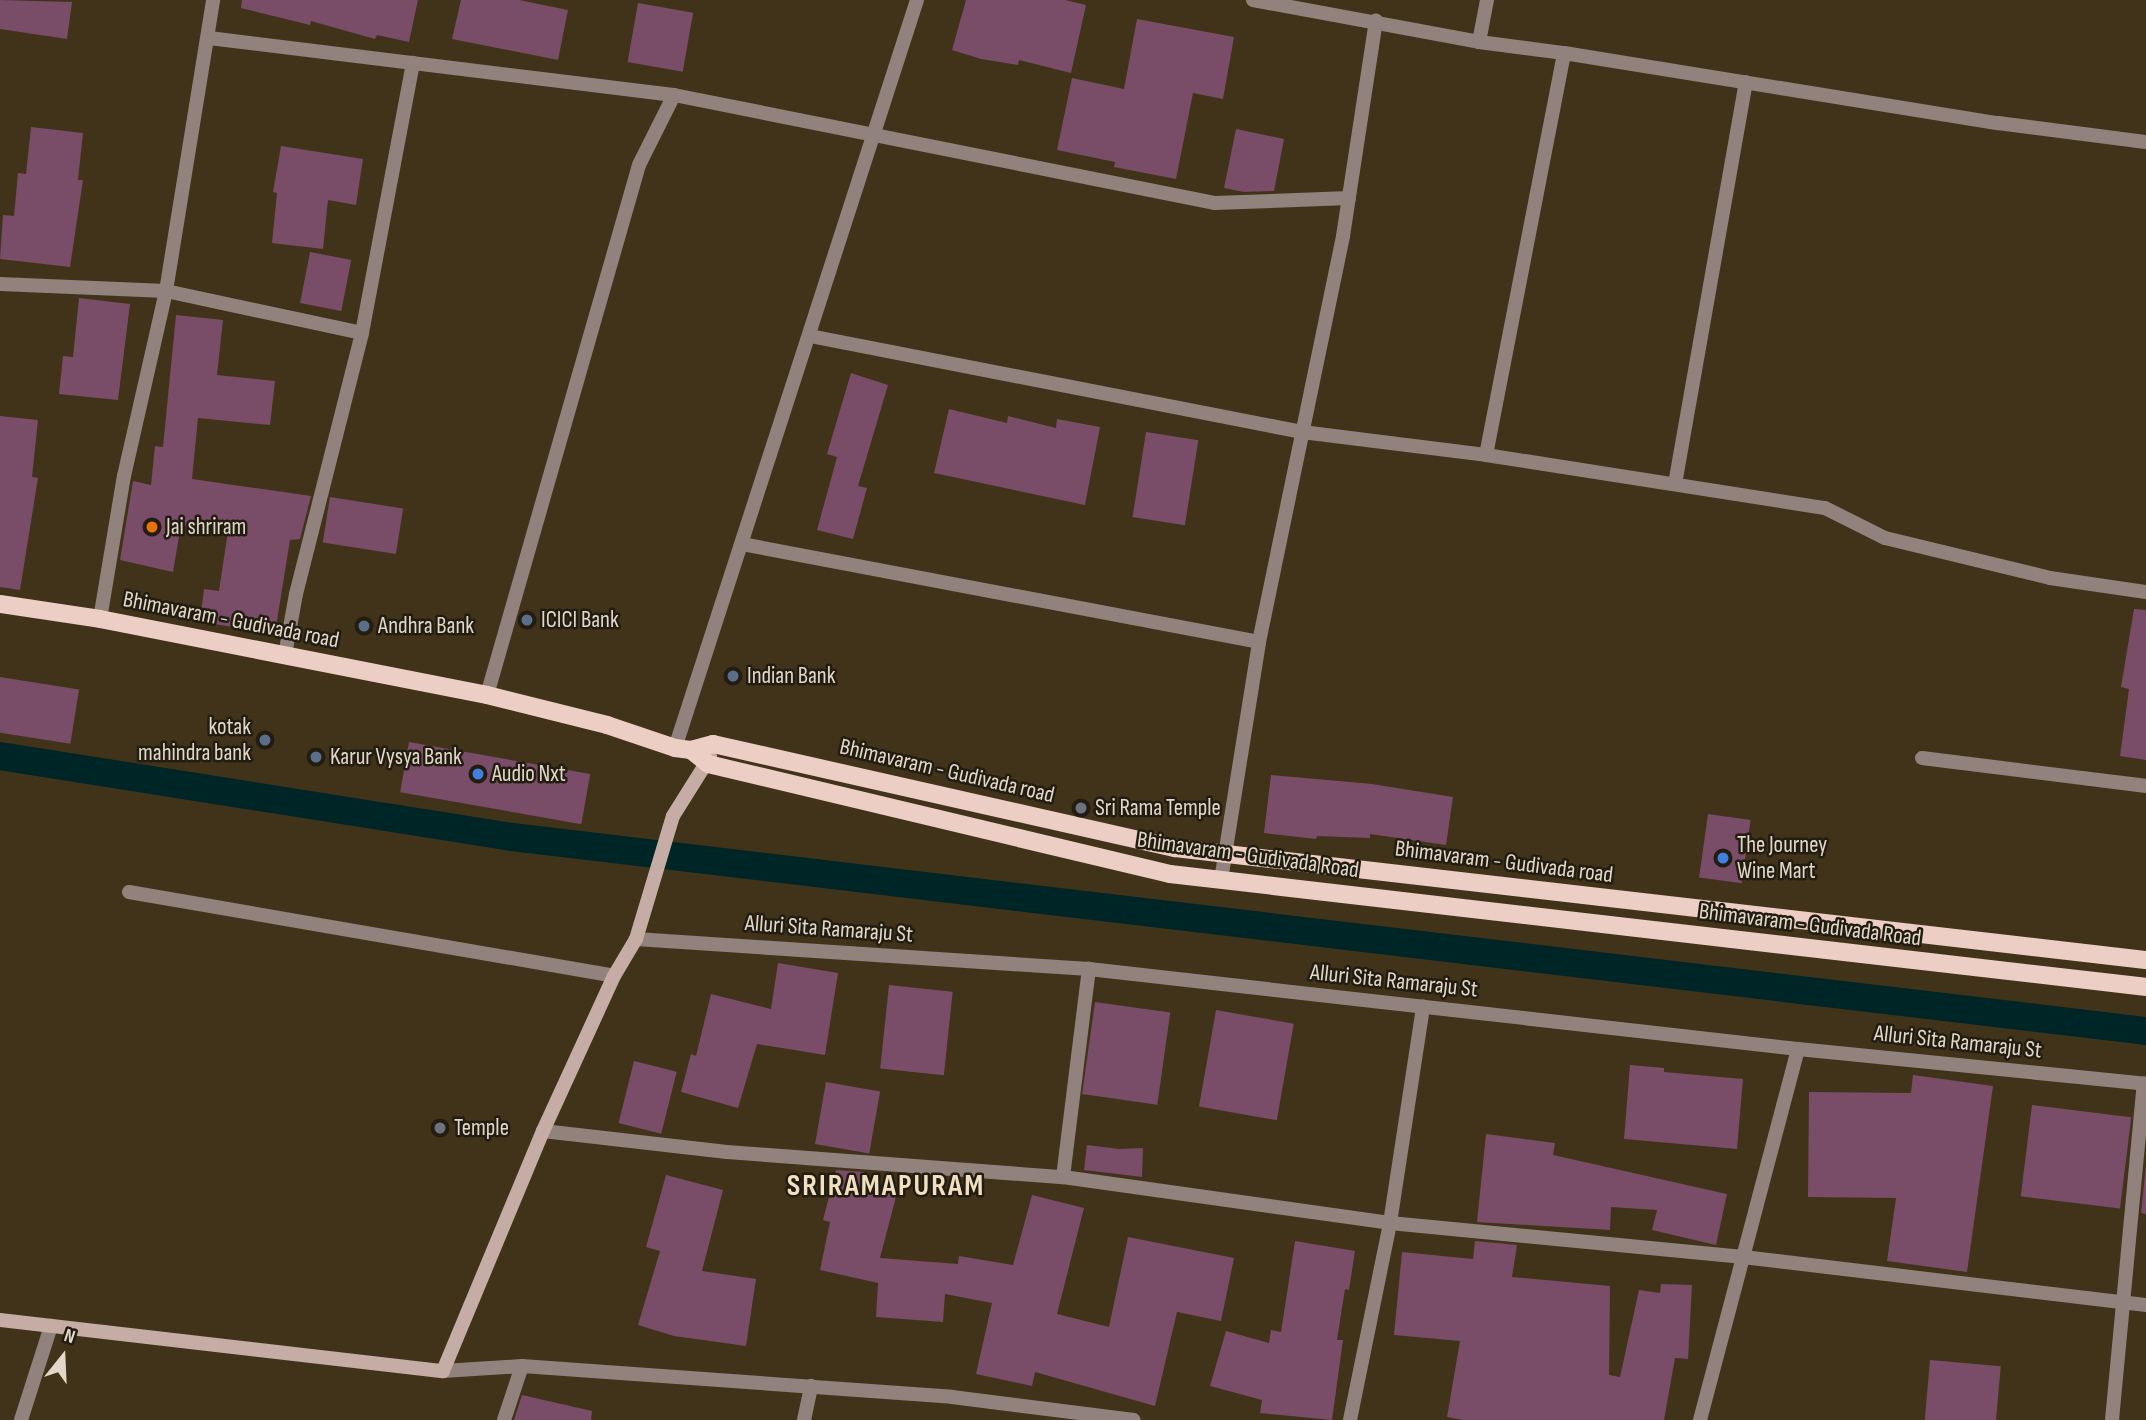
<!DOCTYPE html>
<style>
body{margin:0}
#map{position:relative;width:2146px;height:1420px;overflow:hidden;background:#41331a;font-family:"Sofia Sans Condensed",sans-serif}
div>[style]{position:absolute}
.canal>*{height:28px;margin:-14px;padding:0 14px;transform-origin:14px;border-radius:14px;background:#002526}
.building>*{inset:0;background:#794c67;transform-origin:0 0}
.minor>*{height:14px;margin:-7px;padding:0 7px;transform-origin:7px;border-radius:7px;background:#91827d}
.tertiary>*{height:14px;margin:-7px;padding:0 7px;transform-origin:7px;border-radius:7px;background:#91827d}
.secondary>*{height:14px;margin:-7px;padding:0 7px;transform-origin:7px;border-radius:7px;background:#c5ada6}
.primary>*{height:18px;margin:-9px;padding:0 9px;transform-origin:9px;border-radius:9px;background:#edcec5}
.dots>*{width:19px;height:19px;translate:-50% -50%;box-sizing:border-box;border:4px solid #221c11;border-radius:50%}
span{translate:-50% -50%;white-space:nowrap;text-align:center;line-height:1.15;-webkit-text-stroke:5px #221c11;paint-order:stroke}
.poi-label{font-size:23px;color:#e1d8ca}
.left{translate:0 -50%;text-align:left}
.right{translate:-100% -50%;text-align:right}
.street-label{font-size:23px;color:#e1d8ca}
.district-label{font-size:30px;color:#f0dfc1;font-weight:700;letter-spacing:2px}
.north{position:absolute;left:28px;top:1322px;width:70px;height:70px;-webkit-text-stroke:5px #221c11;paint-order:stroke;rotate:18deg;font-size:19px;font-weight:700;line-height:28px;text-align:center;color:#e1d8ca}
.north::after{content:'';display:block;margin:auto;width:24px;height:32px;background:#e1d8ca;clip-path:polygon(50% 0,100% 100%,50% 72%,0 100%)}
</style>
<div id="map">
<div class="canal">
<div style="left:0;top:756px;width:518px;rotate:8.99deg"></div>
<div style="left:512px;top:837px;width:1645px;rotate:6.77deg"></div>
</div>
<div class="building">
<div style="clip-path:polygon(0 0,72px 2px,67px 39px,0 29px)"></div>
<div style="clip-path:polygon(242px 0,418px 0,409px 42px,377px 35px,375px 39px,311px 21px,310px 25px,241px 8px)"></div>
<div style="clip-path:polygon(461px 0,519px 0,568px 10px,558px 60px,452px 39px)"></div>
<div style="clip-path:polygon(966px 0,1065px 0,1086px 5px,1071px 73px,1019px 60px,1018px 65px,981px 59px,952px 50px)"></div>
<div style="left:638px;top:3px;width:56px;height:60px;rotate:10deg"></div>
<div style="clip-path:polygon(1137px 19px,1234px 37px,1223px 99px,1193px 93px,1176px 179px,1114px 167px,1115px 162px,1057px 150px,1072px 78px,1124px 89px)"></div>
<div style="clip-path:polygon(31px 127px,83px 133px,78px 180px,83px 180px,70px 267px,0 259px,3px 215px,14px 216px,18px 173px,26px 174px)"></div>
<div style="clip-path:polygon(1236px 129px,1284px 139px,1274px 191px,1244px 192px,1224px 188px)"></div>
<div style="clip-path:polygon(281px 146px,363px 159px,356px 205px,328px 200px,323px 249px,272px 243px,277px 193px,273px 192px)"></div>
<div style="left:310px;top:252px;width:42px;height:52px;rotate:11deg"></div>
<div style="clip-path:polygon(79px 298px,130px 304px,118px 400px,59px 394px,63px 356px,73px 357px)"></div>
<div style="clip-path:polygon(176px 315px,223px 320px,217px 375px,275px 381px,270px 425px,198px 418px,192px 479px,311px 496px,300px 539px,290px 540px,275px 633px,200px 622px,204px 589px,219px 591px,228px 531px,181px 525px,173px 572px,120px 560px,133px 481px,151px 485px,155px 446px,163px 447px)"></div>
<div style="clip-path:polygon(851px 373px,888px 385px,858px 486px,867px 488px,853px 539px,817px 530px,837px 457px,827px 454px)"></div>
<div style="clip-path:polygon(949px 409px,1007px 423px,1008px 416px,1056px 428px,1057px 419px,1100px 427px,1085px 505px,934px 473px)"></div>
<div style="clip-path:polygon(0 416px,38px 420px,32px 477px,38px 478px,20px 590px,0 587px)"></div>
<div style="left:1146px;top:432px;width:53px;height:86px;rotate:9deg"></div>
<div style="left:330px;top:497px;width:74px;height:46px;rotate:9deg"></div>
<div style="clip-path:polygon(2134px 609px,2146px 610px,2146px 760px,2120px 756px,2129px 689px,2121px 687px)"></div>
<div style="left:0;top:677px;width:80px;height:55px;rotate:9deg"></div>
<div style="left:409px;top:742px;width:184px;height:51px;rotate:10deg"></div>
<div style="clip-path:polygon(1271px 775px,1372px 784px,1453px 797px,1446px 845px,1370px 834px,1370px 838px,1317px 836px,1316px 839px,1264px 833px)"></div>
<div style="left:1708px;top:814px;width:43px;height:64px;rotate:8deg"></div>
<div style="clip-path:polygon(778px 963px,838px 973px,825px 1055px,757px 1044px,738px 1108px,681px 1092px,691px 1054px,696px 1056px,711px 994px,771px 1009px)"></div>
<div style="left:889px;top:985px;width:64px;height:84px;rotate:6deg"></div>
<div style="left:1095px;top:1002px;width:76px;height:93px;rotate:8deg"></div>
<div style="left:1216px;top:1010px;width:79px;height:98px;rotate:10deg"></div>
<div style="left:634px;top:1061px;width:44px;height:64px;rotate:14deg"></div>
<div style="clip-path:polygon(1630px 1065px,1664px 1068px,1664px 1072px,1743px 1079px,1737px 1149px,1624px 1139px)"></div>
<div style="clip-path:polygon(1913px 1075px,1993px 1086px,1967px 1272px,1887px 1261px,1896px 1198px,1808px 1197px,1809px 1092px,1911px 1093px)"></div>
<div style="left:826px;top:1082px;width:55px;height:63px;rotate:10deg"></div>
<div style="left:2032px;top:1105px;width:100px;height:92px;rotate:7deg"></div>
<div style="clip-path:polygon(1486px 1134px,1555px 1143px,1553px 1155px,1727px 1194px,1716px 1245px,1652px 1230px,1657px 1210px,1611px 1207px,1610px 1230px,1477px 1222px)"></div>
<div style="clip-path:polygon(1087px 1145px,1119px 1149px,1143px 1148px,1142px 1177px,1084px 1170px)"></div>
<div style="clip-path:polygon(2146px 1165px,2146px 1214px,2141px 1213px)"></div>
<div style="clip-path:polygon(836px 1170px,864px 1172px,862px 1184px,897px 1193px,880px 1258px,958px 1264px,959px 1256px,1013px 1265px,1032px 1195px,1084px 1208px,1057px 1314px,1109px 1327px,1128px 1237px,1234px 1258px,1221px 1321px,1177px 1312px,1155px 1406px,1035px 1372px,1032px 1386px,976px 1374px,992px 1303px,945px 1294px,943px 1322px,876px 1317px,878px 1283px,820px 1270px,830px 1222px,823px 1220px)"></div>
<div style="clip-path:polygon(666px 1175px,723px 1190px,702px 1271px,756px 1279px,746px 1346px,674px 1336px,638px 1325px,660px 1251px,646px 1247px)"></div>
<div style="clip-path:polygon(1295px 1241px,1355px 1251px,1349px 1290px,1345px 1289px,1337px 1340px,1343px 1340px,1332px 1420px,1260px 1413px,1262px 1400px,1210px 1386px,1226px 1331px,1269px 1343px,1271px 1330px,1281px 1332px)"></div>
<div style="clip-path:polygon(1475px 1241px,1517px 1245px,1512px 1277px,1610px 1286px,1609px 1375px,1620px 1377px,1639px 1290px,1660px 1293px,1661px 1284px,1692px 1285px,1688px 1359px,1675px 1358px,1664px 1420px,1464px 1420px,1447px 1417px,1460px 1341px,1394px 1335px,1402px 1252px,1473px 1259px)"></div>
<div style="left:1930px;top:1360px;width:71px;height:60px;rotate:5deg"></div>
<div style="clip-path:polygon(522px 1395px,592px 1411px,591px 1420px,514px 1420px)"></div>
</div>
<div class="minor">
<div style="left:1253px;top:0;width:230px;rotate:10.5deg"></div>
<div style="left:1479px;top:42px;width:86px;rotate:7.4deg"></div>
<div style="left:1564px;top:53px;width:440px;rotate:9.2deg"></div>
<div style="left:1998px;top:123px;width:149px;rotate:7.3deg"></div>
<div style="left:209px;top:38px;width:468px;rotate:7deg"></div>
<div style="left:674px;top:95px;width:78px;rotate:116.6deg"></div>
<div style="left:639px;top:165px;width:551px;rotate:106deg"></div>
<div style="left:1479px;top:42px;width:43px;rotate:-79.2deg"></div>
<div style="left:674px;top:95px;width:552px;rotate:11.29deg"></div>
<div style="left:1215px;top:203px;width:134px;rotate:-2.1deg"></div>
<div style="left:0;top:284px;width:166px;rotate:2.4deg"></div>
<div style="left:166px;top:291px;width:200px;rotate:12.1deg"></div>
<div style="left:810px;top:336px;width:501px;rotate:11.04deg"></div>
<div style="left:1302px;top:432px;width:185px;rotate:7.1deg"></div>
<div style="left:1486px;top:455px;width:343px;rotate:8.9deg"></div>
<div style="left:1825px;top:508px;width:67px;rotate:26.6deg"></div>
<div style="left:1885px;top:538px;width:170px;rotate:13.6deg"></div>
<div style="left:2050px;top:578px;width:97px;rotate:8.3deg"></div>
<div style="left:1486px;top:455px;width:409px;rotate:-79deg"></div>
<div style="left:1675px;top:484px;width:408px;rotate:-80deg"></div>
<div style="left:742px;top:544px;width:526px;rotate:10.73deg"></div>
<div style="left:100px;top:619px;width:145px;rotate:-80.5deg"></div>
<div style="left:124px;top:476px;width:190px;rotate:-77.2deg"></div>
<div style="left:166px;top:291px;width:295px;rotate:-80.8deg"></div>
<div style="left:285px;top:655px;width:62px;rotate:-79.8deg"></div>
<div style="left:296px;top:594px;width:269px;rotate:-75.8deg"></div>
<div style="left:362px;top:333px;width:275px;rotate:-79.3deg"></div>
<div style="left:675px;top:748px;width:786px;rotate:-72.07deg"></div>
<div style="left:1922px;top:758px;width:226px;rotate:7.1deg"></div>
<div style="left:1221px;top:880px;width:241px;rotate:-80.9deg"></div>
<div style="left:1259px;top:642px;width:415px;rotate:-78.3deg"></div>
<div style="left:1343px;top:236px;width:218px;rotate:-81.3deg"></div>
<div style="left:129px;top:892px;width:492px;rotate:9.8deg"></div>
<div style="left:636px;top:939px;width:454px;rotate:3.8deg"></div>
<div style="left:1089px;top:969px;width:713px;rotate:6.44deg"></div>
<div style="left:1798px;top:1049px;width:350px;rotate:5.7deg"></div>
<div style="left:543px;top:1131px;width:185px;rotate:6.5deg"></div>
<div style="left:727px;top:1152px;width:337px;rotate:4.3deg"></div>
<div style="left:1063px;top:1177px;width:330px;rotate:8deg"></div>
<div style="left:1390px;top:1223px;width:355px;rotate:5.5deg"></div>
<div style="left:1743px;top:1257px;width:406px;rotate:6.8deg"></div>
<div style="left:1063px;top:1177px;width:210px;rotate:-82.9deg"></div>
<div style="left:21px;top:1420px;width:99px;rotate:-72.3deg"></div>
<div style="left:504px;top:1420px;width:57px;rotate:-71.6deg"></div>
<div style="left:522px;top:1366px;width:431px;rotate:4.1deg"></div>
<div style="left:952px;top:1397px;width:183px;rotate:7.2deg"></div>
<div style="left:804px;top:1420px;width:35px;rotate:-78deg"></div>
<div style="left:1350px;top:1420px;width:201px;rotate:-78.5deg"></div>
<div style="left:1390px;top:1223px;width:219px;rotate:-81.3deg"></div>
<div style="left:1700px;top:1420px;width:384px;rotate:-75.2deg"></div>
<div style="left:2112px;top:1420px;width:338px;rotate:-84.6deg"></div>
</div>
<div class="tertiary">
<div style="left:443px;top:1371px;width:79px;rotate:-3.6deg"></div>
</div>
<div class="secondary">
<div style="left:0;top:1320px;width:446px;rotate:6.6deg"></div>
<div style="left:443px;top:1371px;width:260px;rotate:-67.4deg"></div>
<div style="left:543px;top:1131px;width:170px;rotate:-65.4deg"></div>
<div style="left:614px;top:976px;width:43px;rotate:-59.3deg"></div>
<div style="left:636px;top:939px;width:128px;rotate:-73.3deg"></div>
<div style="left:673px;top:816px;width:70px;rotate:-57.9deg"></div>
</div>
<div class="primary">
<div style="left:0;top:604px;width:101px;rotate:8.5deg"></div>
<div style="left:100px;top:619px;width:394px;rotate:11.1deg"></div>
<div style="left:487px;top:695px;width:124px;rotate:14deg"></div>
<div style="left:607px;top:725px;width:72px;rotate:18.7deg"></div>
<div style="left:675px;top:748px;width:16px;rotate:7deg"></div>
<div style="left:691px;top:750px;width:23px;rotate:-15deg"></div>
<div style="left:713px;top:744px;width:474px;rotate:12.7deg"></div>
<div style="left:1175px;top:848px;width:977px;rotate:6.58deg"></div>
<div style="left:691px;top:750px;width:22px;rotate:39deg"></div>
<div style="left:708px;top:764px;width:475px;rotate:13.4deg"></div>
<div style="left:1170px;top:874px;width:983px;rotate:6.6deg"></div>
</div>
<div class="dots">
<div style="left:152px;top:527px;background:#e8710a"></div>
<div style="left:527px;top:620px;background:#5c6f8a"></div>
<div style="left:364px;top:626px;background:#5c6f8a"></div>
<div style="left:733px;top:676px;background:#5c6f8a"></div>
<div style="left:265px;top:740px;background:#5c6f8a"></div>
<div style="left:316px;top:757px;background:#5c6f8a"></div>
<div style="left:478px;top:774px;background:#3f7fe0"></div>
<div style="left:1081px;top:808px;background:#6b7280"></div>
<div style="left:1723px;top:858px;background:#3f7fe0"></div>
<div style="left:440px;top:1128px;background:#6b7280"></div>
</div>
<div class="poi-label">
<span class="left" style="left:166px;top:527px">Jai shriram</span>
<span class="left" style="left:541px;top:620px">ICICI Bank</span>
<span class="left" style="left:378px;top:626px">Andhra Bank</span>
<span class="left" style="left:747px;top:676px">Indian Bank</span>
<span class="right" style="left:251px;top:740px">kotak<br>mahindra bank</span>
<span class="left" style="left:330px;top:757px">Karur Vysya Bank</span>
<span class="left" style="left:492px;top:774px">Audio Nxt</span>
<span class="left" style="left:1095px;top:808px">Sri Rama Temple</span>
<span class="left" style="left:1737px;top:858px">The Journey<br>Wine Mart</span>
<span class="left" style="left:454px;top:1128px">Temple</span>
</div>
<div class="street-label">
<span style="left:231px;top:620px;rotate:11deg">Bhimavaram - Gudivada road</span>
<span style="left:947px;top:771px;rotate:13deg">Bhimavaram - Gudivada road</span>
<span style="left:1248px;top:855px;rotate:8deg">Bhimavaram - Gudivada Road</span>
<span style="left:1504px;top:862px;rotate:7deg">Bhimavaram - Gudivada road</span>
<span style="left:1810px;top:925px;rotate:7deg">Bhimavaram - Gudivada Road</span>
<span style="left:829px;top:929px;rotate:4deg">Alluri Sita Ramaraju St</span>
<span style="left:1394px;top:981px;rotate:6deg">Alluri Sita Ramaraju St</span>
<span style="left:1958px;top:1042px;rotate:6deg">Alluri Sita Ramaraju St</span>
</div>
<div class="district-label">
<span style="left:886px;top:1186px">SRIRAMAPURAM</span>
</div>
<div class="north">N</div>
</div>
